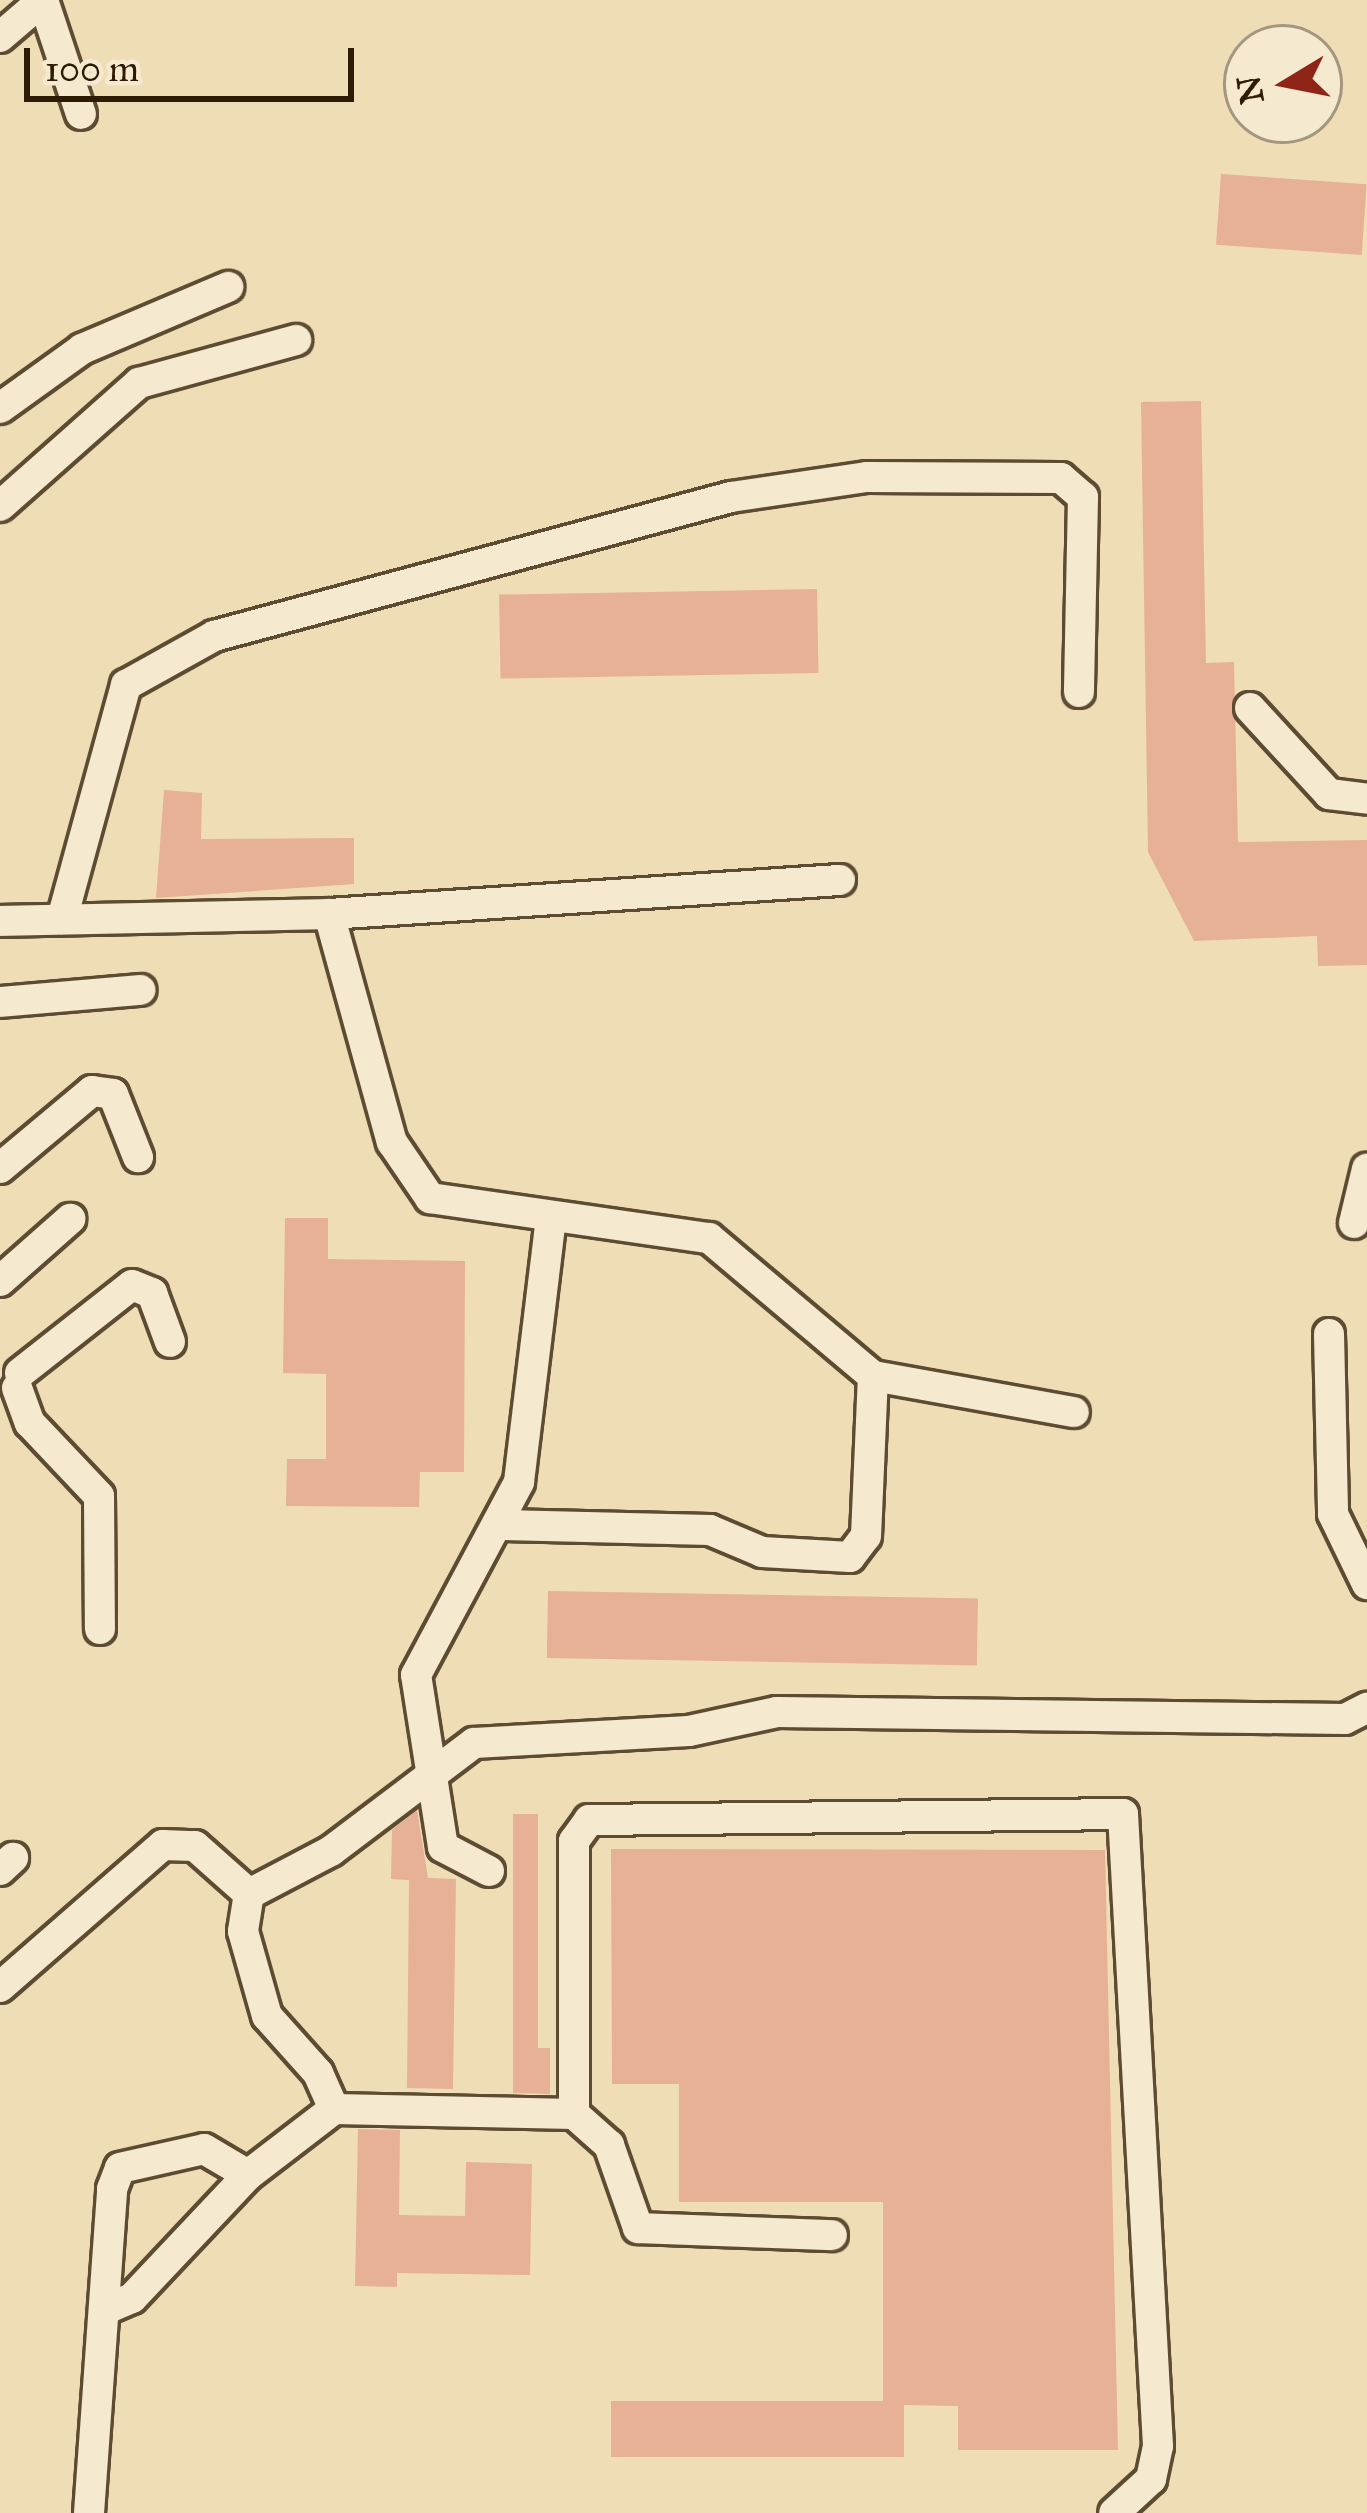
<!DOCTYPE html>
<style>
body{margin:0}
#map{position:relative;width:1367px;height:2513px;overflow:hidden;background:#efddb5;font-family:"IM FELL Great Primer",serif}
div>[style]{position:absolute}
.building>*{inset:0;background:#e6b197;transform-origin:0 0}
.roads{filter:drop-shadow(3px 0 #5e4c32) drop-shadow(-3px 0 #5e4c32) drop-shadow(0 3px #5e4c32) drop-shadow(0 -3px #5e4c32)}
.minor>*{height:30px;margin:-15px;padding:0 15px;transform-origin:15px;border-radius:15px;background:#f5e9cf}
span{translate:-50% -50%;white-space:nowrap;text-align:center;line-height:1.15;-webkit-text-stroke:9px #f5e9cf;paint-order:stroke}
.north{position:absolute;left:1223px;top:24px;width:120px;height:120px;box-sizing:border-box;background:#f5e9cf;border:3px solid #a5977f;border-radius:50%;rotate:260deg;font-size:33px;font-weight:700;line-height:48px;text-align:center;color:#2d1b06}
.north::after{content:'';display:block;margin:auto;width:42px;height:54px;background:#8f2418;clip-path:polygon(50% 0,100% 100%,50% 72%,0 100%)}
.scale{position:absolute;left:24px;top:48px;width:330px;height:54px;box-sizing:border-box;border:6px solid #2d1b06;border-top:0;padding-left:15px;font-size:36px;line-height:42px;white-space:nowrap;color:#2d1b06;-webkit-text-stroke:9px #f5e9cf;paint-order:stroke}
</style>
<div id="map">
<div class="building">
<div style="left:1221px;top:174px;width:146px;height:71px;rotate:4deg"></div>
<div style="clip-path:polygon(1201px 401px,1206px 663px,1234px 662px,1238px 842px,1367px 840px,1367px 965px,1318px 966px,1317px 936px,1194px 941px,1148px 852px,1141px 402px)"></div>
<div style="left:817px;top:589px;width:84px;height:318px;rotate:89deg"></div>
<div style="clip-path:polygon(164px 790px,202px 793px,201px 839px,354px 838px,354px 884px,156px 898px)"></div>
<div style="clip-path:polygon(285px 1218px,328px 1218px,328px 1259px,465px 1261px,464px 1472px,420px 1472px,419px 1507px,286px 1506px,287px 1459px,326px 1459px,326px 1374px,283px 1373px)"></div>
<div style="left:548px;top:1591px;width:430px;height:67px;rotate:1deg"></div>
<div style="clip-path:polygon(417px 1810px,428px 1878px,456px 1879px,453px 2089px,407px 2088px,409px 1880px,391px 1879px,392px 1830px)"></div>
<div style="clip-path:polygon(513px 1814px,538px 1814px,538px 2048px,550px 2048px,550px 2094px,513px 2093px)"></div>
<div style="clip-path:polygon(611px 1849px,1105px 1850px,1118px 2450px,958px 2450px,958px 2406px,904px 2405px,904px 2457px,611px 2457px,611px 2401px,883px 2401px,883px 2202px,679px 2202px,679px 2084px,612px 2084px)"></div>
<div style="clip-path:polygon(358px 2129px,400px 2130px,399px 2215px,465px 2216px,466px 2162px,532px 2164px,530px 2275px,397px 2273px,397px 2287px,355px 2286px)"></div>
</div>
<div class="roads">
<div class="minor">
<div style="left:43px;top:0;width:120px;rotate:71.6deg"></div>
<div style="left:0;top:37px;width:57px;rotate:-40.7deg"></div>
<div style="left:0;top:408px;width:101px;rotate:-35.7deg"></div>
<div style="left:82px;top:349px;width:159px;rotate:-23deg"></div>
<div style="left:0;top:506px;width:186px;rotate:-41.5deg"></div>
<div style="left:139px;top:383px;width:163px;rotate:-15.3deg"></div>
<div style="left:1250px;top:708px;width:117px;rotate:47.4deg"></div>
<div style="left:1329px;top:794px;width:38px;rotate:7deg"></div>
<div style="left:329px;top:914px;width:237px;rotate:74.6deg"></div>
<div style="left:392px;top:1142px;width:68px;rotate:55.8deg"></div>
<div style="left:430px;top:1198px;width:282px;rotate:8.2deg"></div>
<div style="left:709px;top:1238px;width:214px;rotate:40.1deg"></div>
<div style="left:873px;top:1376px;width:204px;rotate:10.2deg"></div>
<div style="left:62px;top:919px;width:243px;rotate:-74.7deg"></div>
<div style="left:126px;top:685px;width:101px;rotate:-29.1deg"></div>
<div style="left:214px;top:636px;width:535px;rotate:-15.05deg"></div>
<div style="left:731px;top:497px;width:137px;rotate:-8.4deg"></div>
<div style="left:867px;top:477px;width:194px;rotate:0.3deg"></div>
<div style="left:1061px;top:478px;width:29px;rotate:41deg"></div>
<div style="left:1083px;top:497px;width:195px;rotate:91.2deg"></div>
<div style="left:0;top:921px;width:329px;rotate:-1.2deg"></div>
<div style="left:329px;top:914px;width:512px;rotate:-3.81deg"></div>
<div style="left:0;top:1002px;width:141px;rotate:-4.9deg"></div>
<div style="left:0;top:1168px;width:120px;rotate:-39.9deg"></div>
<div style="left:92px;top:1091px;width:21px;rotate:8deg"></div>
<div style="left:113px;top:1094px;width:68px;rotate:68.4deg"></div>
<div style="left:1354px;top:1223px;width:56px;rotate:-76.5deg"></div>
<div style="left:0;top:1281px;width:94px;rotate:-41.5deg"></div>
<div style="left:1329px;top:1334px;width:180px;rotate:88.7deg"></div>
<div style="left:1333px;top:1514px;width:78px;rotate:64.1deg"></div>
<div style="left:20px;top:1373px;width:142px;rotate:-38.2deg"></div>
<div style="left:132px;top:1285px;width:22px;rotate:22deg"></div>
<div style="left:152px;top:1293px;width:52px;rotate:69.8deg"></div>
<div style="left:17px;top:1388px;width:37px;rotate:70deg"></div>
<div style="left:30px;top:1423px;width:100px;rotate:46.6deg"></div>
<div style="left:99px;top:1496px;width:133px;rotate:89.6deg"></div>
<div style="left:503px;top:1525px;width:207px;rotate:1.4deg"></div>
<div style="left:710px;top:1530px;width:56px;rotate:22.9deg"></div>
<div style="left:762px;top:1552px;width:88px;rotate:3.3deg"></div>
<div style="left:850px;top:1557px;width:26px;rotate:-53deg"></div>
<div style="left:866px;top:1536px;width:160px;rotate:-87.5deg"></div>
<div style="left:0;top:1870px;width:18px;rotate:-43deg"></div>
<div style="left:489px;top:1871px;width:52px;rotate:-152.4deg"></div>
<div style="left:443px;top:1847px;width:174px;rotate:-98.9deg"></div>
<div style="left:416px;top:1675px;width:219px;rotate:-61.9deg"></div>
<div style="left:519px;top:1482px;width:265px;rotate:-83.1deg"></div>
<div style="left:0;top:1987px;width:216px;rotate:-41.1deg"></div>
<div style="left:163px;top:1845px;width:32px;rotate:2deg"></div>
<div style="left:195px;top:1846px;width:72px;rotate:41.6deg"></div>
<div style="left:334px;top:2109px;width:39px;rotate:-114deg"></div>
<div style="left:318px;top:2073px;width:76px;rotate:-131.8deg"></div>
<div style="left:267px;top:2016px;width:88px;rotate:-105.8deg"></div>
<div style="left:243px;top:1931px;width:37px;rotate:-81deg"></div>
<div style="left:249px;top:1894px;width:93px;rotate:-27.7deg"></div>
<div style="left:331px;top:1851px;width:179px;rotate:-37.1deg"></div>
<div style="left:474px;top:1743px;width:215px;rotate:-3.2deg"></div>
<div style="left:689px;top:1731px;width:90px;rotate:-12.2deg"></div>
<div style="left:777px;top:1712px;width:568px;rotate:0.71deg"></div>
<div style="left:1345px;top:1719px;width:25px;rotate:-27deg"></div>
<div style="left:574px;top:2114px;width:273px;rotate:-90deg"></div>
<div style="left:574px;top:1841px;width:26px;rotate:-54deg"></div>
<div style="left:589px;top:1820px;width:534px;rotate:-0.64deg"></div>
<div style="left:1123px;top:1814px;width:633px;rotate:86.83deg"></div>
<div style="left:1158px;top:2446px;width:34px;rotate:102deg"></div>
<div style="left:1151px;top:2479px;width:50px;rotate:137.4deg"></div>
<div style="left:248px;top:2175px;width:108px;rotate:-37.5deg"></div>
<div style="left:334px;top:2109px;width:240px;rotate:1.2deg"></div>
<div style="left:574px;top:2114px;width:47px;rotate:41.5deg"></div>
<div style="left:609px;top:2145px;width:88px;rotate:70.7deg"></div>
<div style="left:638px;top:2228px;width:194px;rotate:2.1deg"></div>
<div style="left:89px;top:2513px;width:325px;rotate:-85.9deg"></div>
<div style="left:112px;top:2189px;width:22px;rotate:-69deg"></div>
<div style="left:120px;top:2168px;width:86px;rotate:-12.7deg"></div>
<div style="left:204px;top:2149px;width:51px;rotate:30.6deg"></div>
<div style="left:248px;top:2175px;width:169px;rotate:133.3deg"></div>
<div style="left:132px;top:2298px;width:28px;rotate:157deg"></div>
</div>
</div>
<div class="north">N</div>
<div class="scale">100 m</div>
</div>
